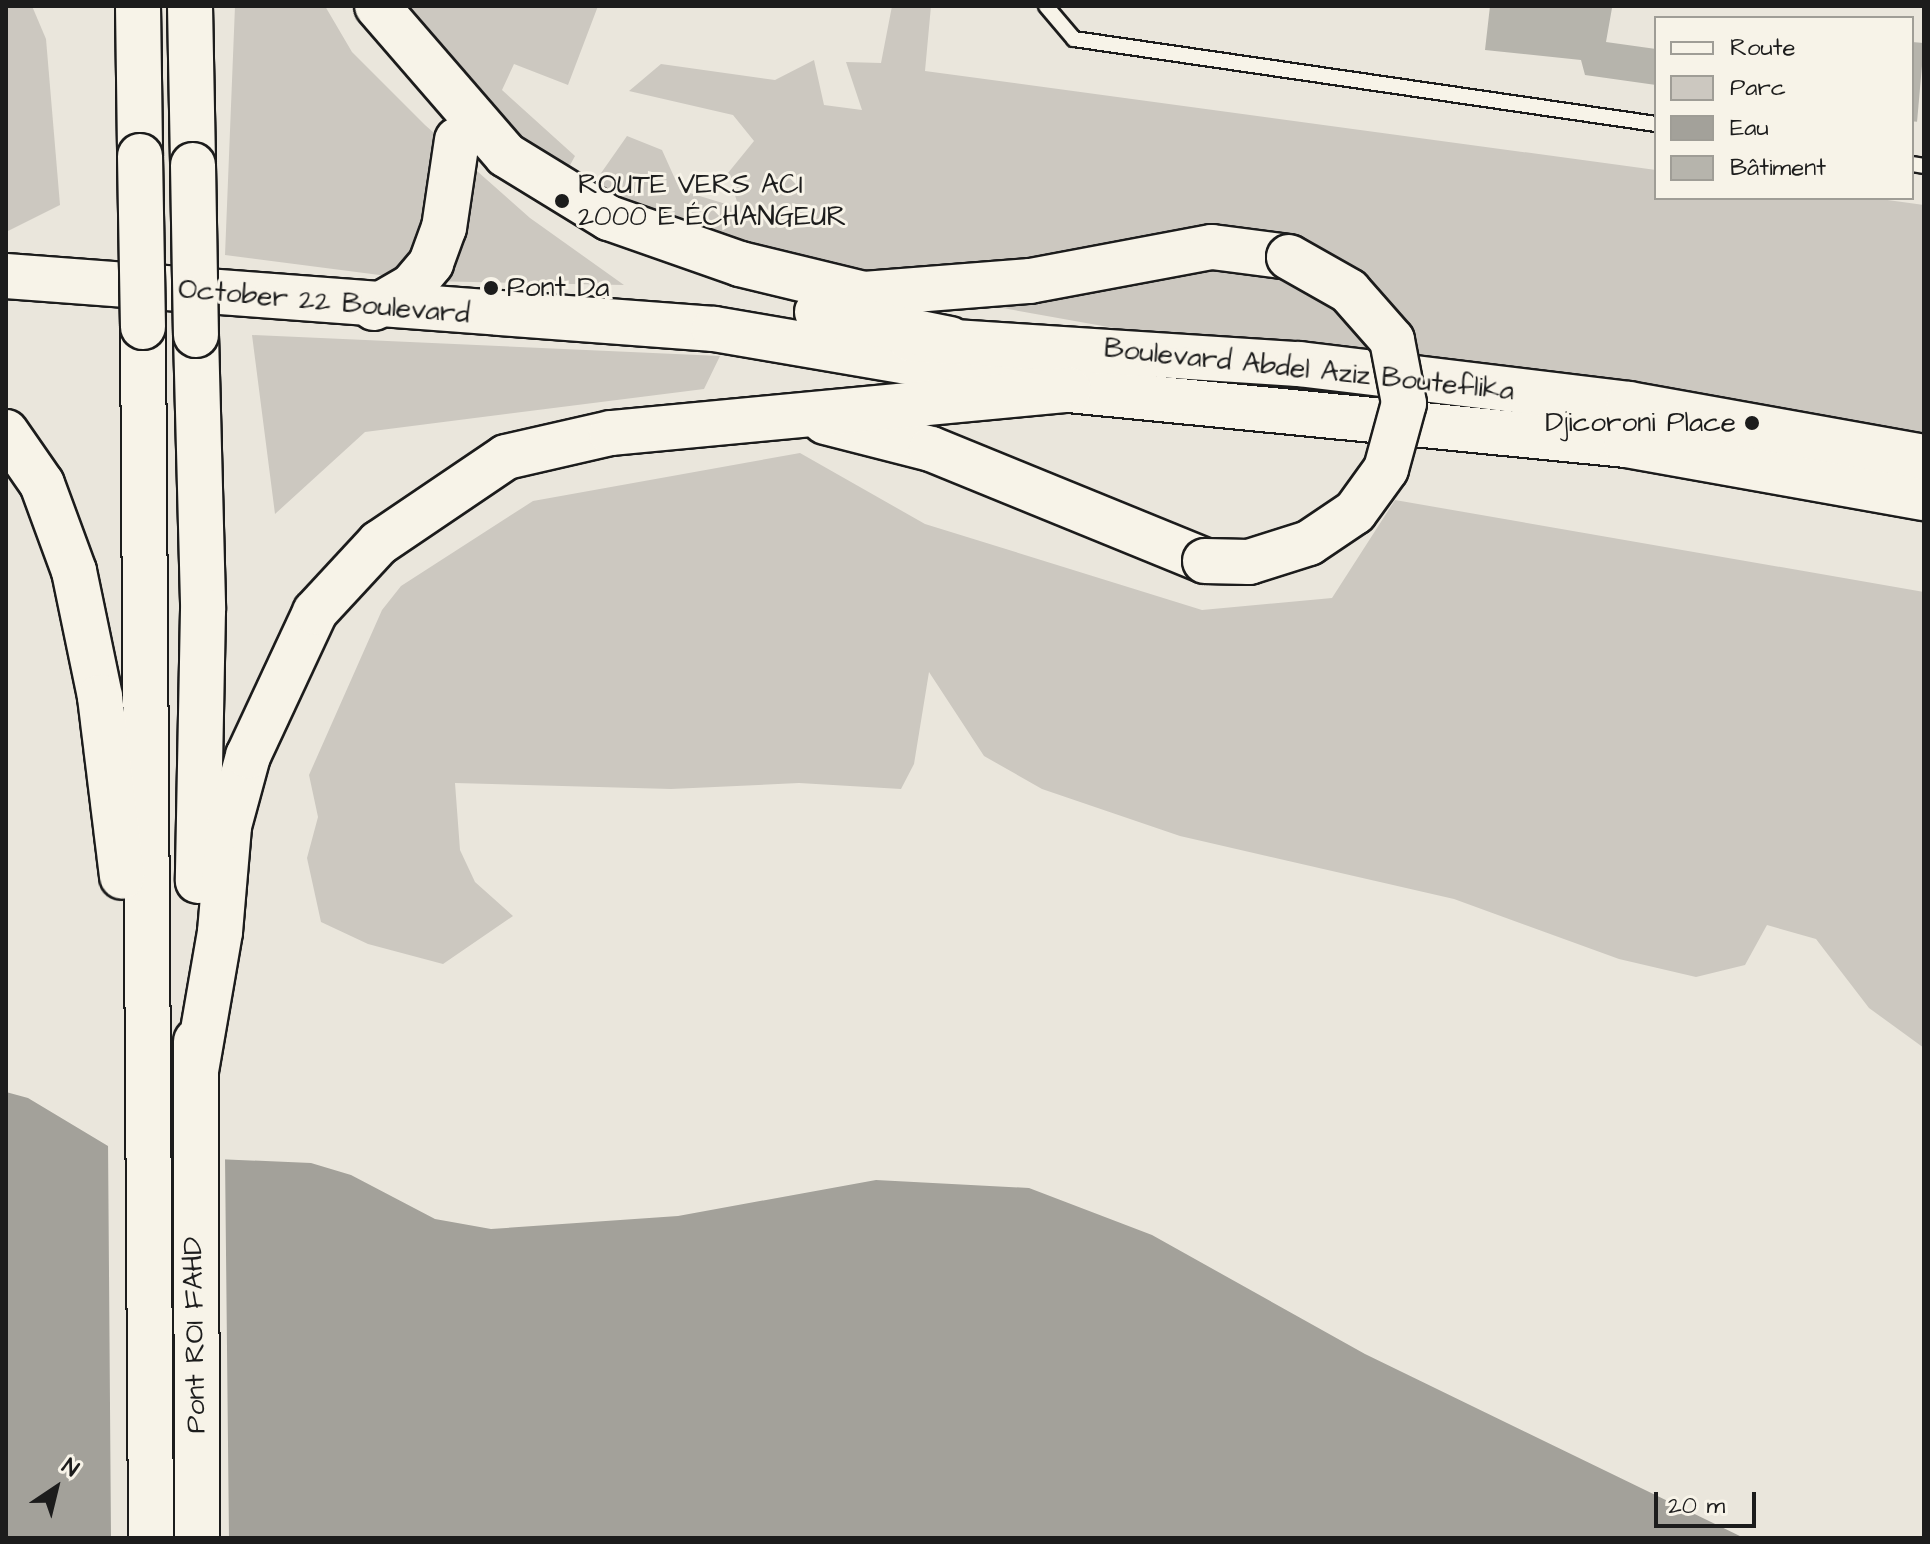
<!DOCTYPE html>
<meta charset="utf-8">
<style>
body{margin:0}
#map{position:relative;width:1930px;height:1544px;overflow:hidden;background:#eae6dc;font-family:"Architects Daughter",sans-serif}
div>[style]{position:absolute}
.green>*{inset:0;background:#ccc8c0}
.water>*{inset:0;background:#a3a19a}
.pier>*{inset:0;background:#eae6dc}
.building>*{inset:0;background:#b6b4ac;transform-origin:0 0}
.roads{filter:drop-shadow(2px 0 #1c1c1c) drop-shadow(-2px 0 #1c1c1c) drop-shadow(0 2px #1c1c1c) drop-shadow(0 -2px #1c1c1c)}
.lane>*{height:14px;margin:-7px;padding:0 7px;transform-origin:7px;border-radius:7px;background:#f7f3e8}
.primary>*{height:44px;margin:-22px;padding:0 22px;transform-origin:22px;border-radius:22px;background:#f7f3e8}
.highway>*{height:44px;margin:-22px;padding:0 22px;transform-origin:22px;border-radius:22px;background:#f7f3e8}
.bridges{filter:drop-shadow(2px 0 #1c1c1c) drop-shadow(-2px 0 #1c1c1c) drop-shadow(0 2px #1c1c1c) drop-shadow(0 -2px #1c1c1c)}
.highway-bridge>*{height:44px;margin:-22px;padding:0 22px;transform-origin:22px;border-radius:22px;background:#f7f3e8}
.dots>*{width:22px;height:22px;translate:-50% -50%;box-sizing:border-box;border:4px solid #f7f3e8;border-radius:50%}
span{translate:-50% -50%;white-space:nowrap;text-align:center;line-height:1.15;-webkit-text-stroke:6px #f7f3e8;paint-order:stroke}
.poi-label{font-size:28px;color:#1c1c1c}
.left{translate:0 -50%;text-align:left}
.right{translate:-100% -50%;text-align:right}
.street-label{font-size:28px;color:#1c1c1c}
.frame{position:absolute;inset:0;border:8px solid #1c1c1c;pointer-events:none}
.legend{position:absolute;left:1654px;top:16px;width:260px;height:184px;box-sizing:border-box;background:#f7f3e8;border:2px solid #9f9d96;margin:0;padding:10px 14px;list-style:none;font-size:24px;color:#1c1c1c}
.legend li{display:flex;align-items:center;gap:16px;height:40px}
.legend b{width:40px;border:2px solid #9f9d96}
.north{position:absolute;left:16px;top:1448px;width:80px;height:80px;-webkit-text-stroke:6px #f7f3e8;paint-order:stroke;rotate:35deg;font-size:22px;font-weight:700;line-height:32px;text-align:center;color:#1c1c1c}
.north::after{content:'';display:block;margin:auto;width:28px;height:36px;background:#1c1c1c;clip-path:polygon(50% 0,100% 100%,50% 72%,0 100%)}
.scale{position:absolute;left:1654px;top:1492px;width:102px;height:36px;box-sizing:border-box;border:4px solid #1c1c1c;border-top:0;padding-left:10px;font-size:24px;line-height:28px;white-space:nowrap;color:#1c1c1c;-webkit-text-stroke:6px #f7f3e8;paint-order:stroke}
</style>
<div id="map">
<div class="green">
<div style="clip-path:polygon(6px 6px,32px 6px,46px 39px,60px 205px,6px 232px)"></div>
<div style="clip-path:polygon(235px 6px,325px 6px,352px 52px,425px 125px,530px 218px,624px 285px,426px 281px,225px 255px)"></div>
<div style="clip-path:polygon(388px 6px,598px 6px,568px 85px,514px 64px,502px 90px,575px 156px,563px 178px,517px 155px)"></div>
<div style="clip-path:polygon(892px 6px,931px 6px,925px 71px,1656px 170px,1656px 198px,1873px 198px,1924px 205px,1924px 446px,1114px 328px,796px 271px,601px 206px,599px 176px,627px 136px,662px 150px,680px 190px,739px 208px,728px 173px,754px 141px,733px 115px,629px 91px,661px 64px,775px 80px,814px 60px,824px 105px,862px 110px,846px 62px,881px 63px)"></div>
<div style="clip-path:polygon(252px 335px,720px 356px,704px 389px,365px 432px,275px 514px)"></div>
<div style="clip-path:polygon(800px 453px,925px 524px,1202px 610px,1332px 598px,1395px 500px,1924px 592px,1924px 1048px,1869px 1008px,1816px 939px,1767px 925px,1745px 965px,1696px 977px,1619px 959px,1454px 899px,1180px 836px,1042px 789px,984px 756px,929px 672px,914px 764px,901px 789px,799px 783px,671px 789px,455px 783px,460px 850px,475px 882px,513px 916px,443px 964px,368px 944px,321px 922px,307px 858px,318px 817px,309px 775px,382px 610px,401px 586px,533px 501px)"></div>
</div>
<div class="water">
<div style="clip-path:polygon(6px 1092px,28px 1098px,123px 1155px,311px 1163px,351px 1175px,435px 1219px,491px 1229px,678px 1216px,876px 1180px,1029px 1188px,1152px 1235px,1365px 1354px,1744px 1538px,6px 1538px)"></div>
</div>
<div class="pier">
<div style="clip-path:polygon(108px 1141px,124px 1151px,225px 1156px,229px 1538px,111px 1538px)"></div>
</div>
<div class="building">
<div style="clip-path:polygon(1490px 6px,1612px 8px,1606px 42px,1656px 49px,1656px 85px,1585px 75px,1581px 60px,1485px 50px)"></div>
<div style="left:1912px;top:42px;width:12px;height:79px;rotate:5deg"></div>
</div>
<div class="roads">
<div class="lane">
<div style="left:1046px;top:6px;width:43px;rotate:49.7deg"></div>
<div style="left:1074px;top:39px;width:588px;rotate:8.31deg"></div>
<div style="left:1912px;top:164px;width:12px;rotate:9deg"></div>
</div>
<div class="primary">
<div style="left:6px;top:276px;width:710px;rotate:4.28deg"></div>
<div style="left:714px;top:329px;width:360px;rotate:9.7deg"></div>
<div style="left:1069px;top:390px;width:560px;rotate:5.64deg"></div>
<div style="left:1626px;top:445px;width:303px;rotate:10.1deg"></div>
<div style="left:910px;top:339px;width:390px;rotate:3.7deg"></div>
<div style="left:1299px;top:364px;width:332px;rotate:6.9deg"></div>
<div style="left:1629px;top:404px;width:300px;rotate:10.2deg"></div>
</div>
<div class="highway">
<div style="left:138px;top:6px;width:150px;rotate:89.2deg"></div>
<div style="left:190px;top:6px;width:159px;rotate:88.9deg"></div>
<div style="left:377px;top:6px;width:197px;rotate:49.1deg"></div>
<div style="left:506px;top:155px;width:121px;rotate:31.5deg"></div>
<div style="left:609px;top:218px;width:139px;rotate:19.3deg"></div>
<div style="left:740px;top:264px;width:128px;rotate:13.6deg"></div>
<div style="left:864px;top:294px;width:167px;rotate:-4.5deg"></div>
<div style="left:1030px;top:281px;width:185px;rotate:-10.6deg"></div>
<div style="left:1212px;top:247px;width:78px;rotate:7.4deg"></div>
<div style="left:374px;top:308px;width:44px;rotate:-30.1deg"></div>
<div style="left:412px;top:286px;width:30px;rotate:-50deg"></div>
<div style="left:431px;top:263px;width:37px;rotate:-70deg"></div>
<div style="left:444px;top:228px;width:89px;rotate:-81.6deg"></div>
<div style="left:817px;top:312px;width:136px;rotate:11.5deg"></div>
<div style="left:143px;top:327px;width:1211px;rotate:89.62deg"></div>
<div style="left:196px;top:335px;width:275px;rotate:88.5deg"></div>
<div style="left:203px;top:610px;width:271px;rotate:91.1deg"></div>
<div style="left:825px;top:422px;width:109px;rotate:14.3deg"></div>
<div style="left:931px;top:449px;width:296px;rotate:22.2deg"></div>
<div style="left:6px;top:432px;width:63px;rotate:55.3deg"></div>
<div style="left:42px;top:484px;width:93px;rotate:69.8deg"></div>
<div style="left:74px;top:571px;width:129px;rotate:78.3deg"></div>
<div style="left:100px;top:697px;width:181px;rotate:83deg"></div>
<div style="left:196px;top:1041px;width:497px;rotate:89.9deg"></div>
<div style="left:196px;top:1071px;width:141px;rotate:-80.2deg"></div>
<div style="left:220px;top:932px;width:106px;rotate:-85.1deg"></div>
<div style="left:229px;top:826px;width:73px;rotate:-74.8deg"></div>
<div style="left:248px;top:756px;width:159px;rotate:-65deg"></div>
<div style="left:315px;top:612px;width:94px;rotate:-47.2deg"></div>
<div style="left:379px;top:543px;width:153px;rotate:-34.1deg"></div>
<div style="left:506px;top:457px;width:108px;rotate:-12.9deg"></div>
<div style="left:611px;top:433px;width:460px;rotate:-5.4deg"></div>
</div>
</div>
<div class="bridges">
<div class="highway-bridge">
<div style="left:140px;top:156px;width:171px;rotate:89deg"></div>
<div style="left:193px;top:165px;width:170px;rotate:89deg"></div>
<div style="left:1205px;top:561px;width:44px;rotate:1.3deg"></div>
<div style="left:1249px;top:562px;width:63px;rotate:-17.6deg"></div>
<div style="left:1309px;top:543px;width:55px;rotate:-34deg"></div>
<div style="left:1355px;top:512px;width:53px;rotate:-54.2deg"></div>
<div style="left:1386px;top:469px;width:68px;rotate:-74.7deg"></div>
<div style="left:1404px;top:403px;width:64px;rotate:-100.8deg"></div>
<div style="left:1392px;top:340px;width:65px;rotate:-131.3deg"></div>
<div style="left:1349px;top:291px;width:69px;rotate:-150.5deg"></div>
</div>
</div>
<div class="dots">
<div style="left:562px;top:201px;background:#1c1c1c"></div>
<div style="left:491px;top:288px;background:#1c1c1c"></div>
<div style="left:1752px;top:423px;background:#1c1c1c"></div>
</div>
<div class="poi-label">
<span class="left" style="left:578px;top:201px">ROUTE VERS ACI<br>2000 E ÉCHANGEUR</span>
<span class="left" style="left:507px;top:288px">Pont Da</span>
<span class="right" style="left:1736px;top:423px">Djicoroni Place</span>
</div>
<div class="street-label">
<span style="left:324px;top:302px;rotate:5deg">October 22 Boulevard</span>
<span style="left:1309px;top:370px;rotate:6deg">Boulevard Abdel Aziz Bouteflika</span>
<span style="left:195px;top:1335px;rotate:-91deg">Pont ROI FAHD</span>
</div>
<div class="frame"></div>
<ul class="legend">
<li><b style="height:10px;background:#f7f3e8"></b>Route</li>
<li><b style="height:22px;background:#ccc8c0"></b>Parc</li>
<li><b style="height:22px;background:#a3a19a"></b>Eau</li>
<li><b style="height:22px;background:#b6b4ac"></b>Bâtiment</li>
</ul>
<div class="north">N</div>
<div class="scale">20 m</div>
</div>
